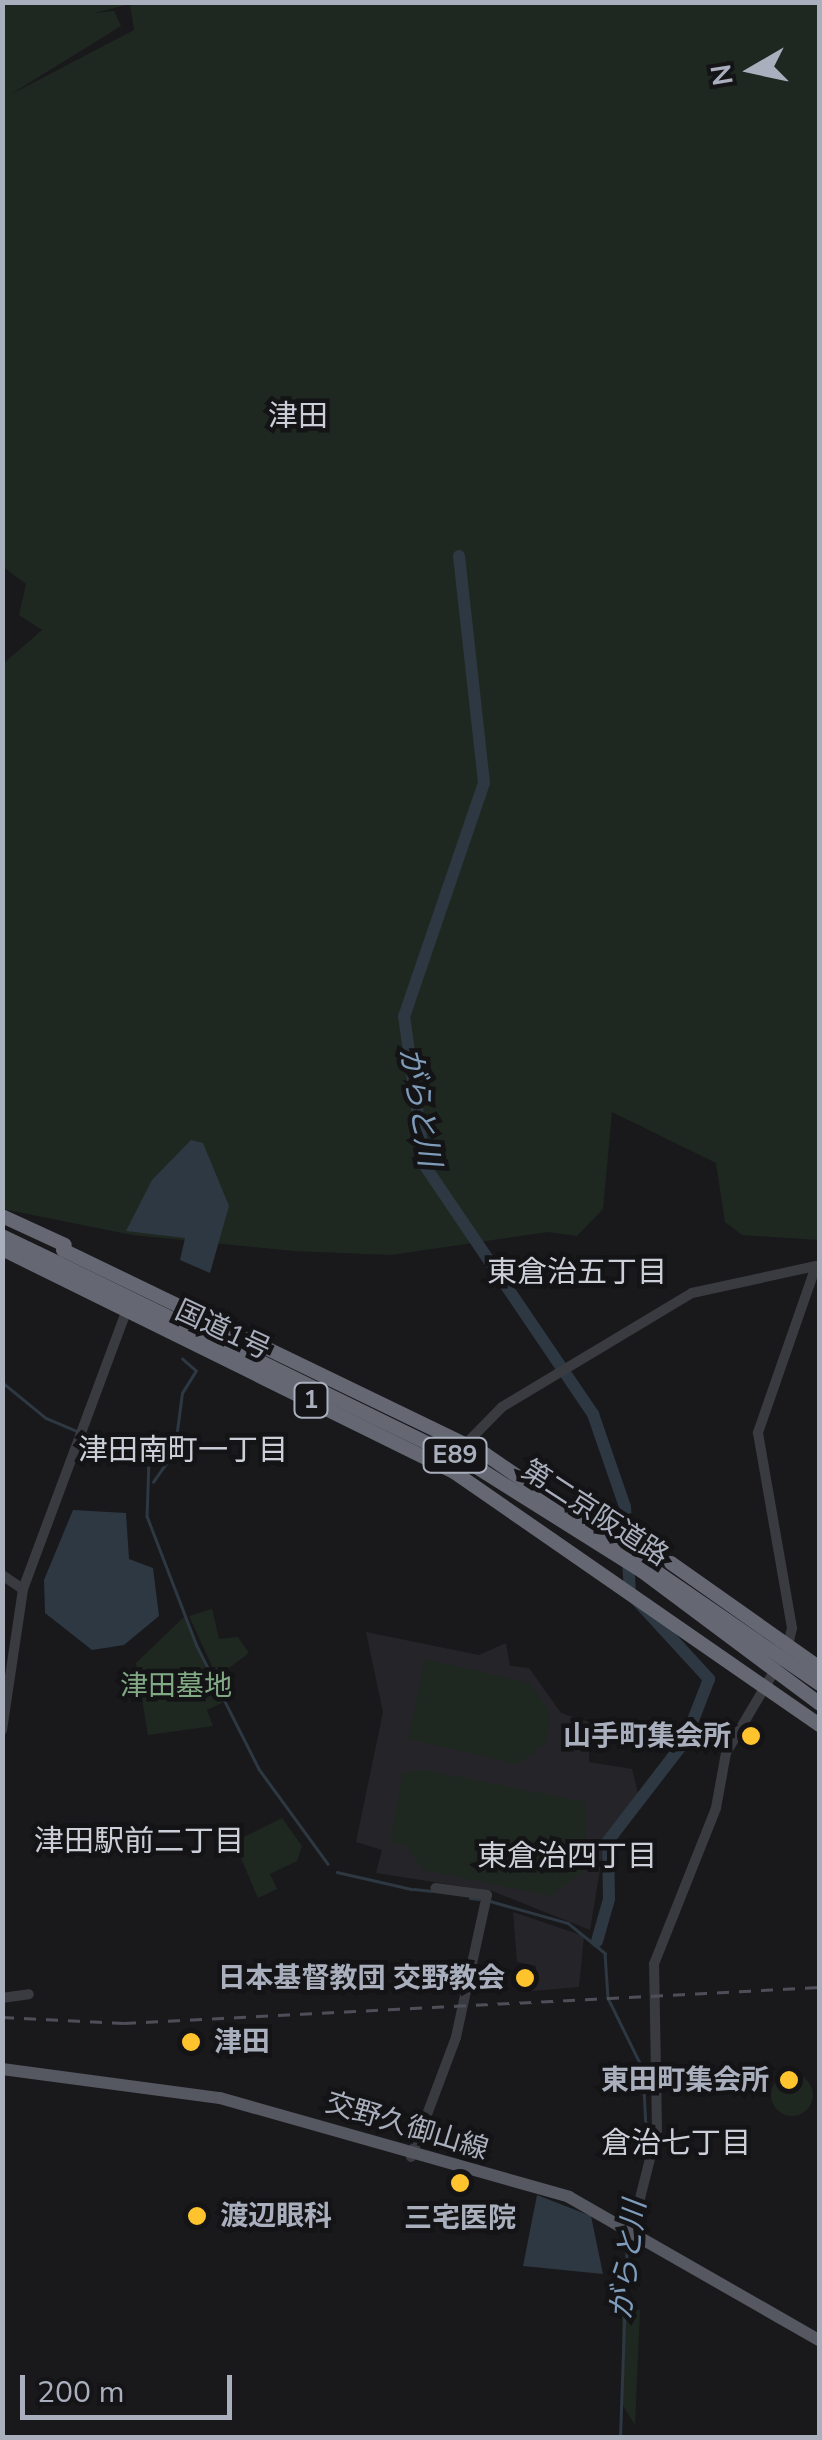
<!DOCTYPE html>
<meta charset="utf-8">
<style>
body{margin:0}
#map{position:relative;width:822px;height:2440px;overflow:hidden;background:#19191c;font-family:"Nunito Sans","Noto Sans JP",sans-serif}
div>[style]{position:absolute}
.built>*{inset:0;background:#252529}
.green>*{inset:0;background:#1e2820}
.round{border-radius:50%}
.water>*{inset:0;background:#2d3842}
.stream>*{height:2.5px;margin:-1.25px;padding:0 1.25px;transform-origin:1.25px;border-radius:1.25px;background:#2d3842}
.river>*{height:12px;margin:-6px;padding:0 6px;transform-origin:6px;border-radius:6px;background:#2d3842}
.minor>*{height:10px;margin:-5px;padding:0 5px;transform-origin:5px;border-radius:5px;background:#3a3b41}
.major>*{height:12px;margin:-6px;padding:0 6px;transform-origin:6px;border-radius:6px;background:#555761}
.highway>*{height:14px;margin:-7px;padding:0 7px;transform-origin:7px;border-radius:7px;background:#656873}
.rail>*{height:2.5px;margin-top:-1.25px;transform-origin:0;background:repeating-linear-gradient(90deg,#4d4e57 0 12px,transparent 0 22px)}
.highway-bridge>*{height:14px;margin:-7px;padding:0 7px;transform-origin:7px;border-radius:7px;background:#656873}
.dots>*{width:28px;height:28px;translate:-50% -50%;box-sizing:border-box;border:5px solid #141417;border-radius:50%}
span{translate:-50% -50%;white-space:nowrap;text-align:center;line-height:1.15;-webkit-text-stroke:9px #141417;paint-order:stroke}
.shield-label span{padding:2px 8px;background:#141417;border:2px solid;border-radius:8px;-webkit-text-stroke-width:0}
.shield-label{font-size:25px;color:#aaafbd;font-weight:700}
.street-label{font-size:28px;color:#aaafbd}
.park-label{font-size:28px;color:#80a984}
.poi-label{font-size:28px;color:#aaafbd;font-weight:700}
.right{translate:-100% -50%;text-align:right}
.left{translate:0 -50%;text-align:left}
.neighbourhood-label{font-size:30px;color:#cccfd8}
.water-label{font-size:30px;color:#7f9cba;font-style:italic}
.frame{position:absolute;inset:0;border:5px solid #aaafbd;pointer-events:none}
.north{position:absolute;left:702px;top:20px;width:100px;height:100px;-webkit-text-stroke:8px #141417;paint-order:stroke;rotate:261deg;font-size:28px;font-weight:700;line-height:40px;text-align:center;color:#aaafbd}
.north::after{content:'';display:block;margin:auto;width:35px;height:45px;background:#aaafbd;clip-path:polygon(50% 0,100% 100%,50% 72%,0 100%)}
.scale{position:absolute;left:20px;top:2375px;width:212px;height:45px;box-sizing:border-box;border:5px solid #aaafbd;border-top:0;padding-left:12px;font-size:30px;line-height:35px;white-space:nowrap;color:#aaafbd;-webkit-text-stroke:8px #141417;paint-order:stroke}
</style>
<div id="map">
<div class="built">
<div style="clip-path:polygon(366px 1632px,479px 1655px,506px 1643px,510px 1666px,529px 1668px,561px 1713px,589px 1722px,589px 1762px,632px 1769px,639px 1797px,605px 1839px,590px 1930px,492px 1891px,376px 1873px,382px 1850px,356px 1842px,383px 1712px)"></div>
<div style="clip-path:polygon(513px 1912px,584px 1936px,579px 1987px,532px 1991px,536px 1966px,517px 1962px)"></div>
</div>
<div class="green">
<div style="clip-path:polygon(evenodd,2px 3px,819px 3px,819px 1240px,742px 1235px,725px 1222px,716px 1163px,612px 1112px,603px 1209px,577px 1236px,548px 1232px,391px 1255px,294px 1251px,132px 1235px,3px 1209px,3px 664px,42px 630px,19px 615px,26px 584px,3px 567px,2px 3px,130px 4px,134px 30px,8px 96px,121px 26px,114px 11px,94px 13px,130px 4px)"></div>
<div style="clip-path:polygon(212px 1609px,219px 1639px,238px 1637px,249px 1653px,217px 1677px,189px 1616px)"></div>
<div style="clip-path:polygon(185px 1616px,224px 1702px,207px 1710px,213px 1726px,148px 1735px,136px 1663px)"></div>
<div style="clip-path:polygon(425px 1659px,529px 1683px,550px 1712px,547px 1741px,519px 1764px,408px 1739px)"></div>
<div style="clip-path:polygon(425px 1770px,586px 1802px,585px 1869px,551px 1896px,423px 1870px,405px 1845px,390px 1842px,403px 1772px)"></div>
<div style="clip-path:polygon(282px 1818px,302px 1846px,297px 1861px,270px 1874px,277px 1889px,258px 1898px,234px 1842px)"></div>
<div class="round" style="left:771px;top:2074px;width:42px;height:42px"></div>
<div style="clip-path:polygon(622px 2309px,640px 2310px,635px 2425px,622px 2404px)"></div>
</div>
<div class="water">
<div style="clip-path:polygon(191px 1140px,203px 1143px,229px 1206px,210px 1273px,180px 1260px,185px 1238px,126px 1231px,152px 1180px)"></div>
<div style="clip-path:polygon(73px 1510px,126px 1513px,129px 1559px,153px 1568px,159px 1616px,124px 1645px,92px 1650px,45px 1613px,44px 1580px)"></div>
<div style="clip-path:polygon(537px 2195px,591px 2216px,603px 2274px,523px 2266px)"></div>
</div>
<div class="stream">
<div style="left:2px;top:1382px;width:57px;rotate:39.3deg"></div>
<div style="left:46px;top:1418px;width:36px;rotate:23deg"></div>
<div style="left:87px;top:1434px;width:67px;rotate:22.8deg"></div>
<div style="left:149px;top:1460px;width:56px;rotate:92deg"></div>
<div style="left:147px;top:1516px;width:139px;rotate:69deg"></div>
<div style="left:197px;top:1646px;width:138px;rotate:63.2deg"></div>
<div style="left:259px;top:1769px;width:117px;rotate:54deg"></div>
<div style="left:175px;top:1446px;width:53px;rotate:-82.5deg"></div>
<div style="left:182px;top:1393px;width:26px;rotate:-58deg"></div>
<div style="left:196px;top:1371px;width:18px;rotate:-139deg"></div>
<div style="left:153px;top:1482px;width:38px;rotate:-55deg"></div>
<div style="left:337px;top:1872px;width:77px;rotate:12.8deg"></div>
<div style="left:414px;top:1889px;width:18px;rotate:6deg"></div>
<div style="left:470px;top:1898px;width:9px;rotate:6deg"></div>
<div style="left:490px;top:1901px;width:81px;rotate:15.8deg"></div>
<div style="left:568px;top:1923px;width:48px;rotate:39deg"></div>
<div style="left:605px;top:1953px;width:45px;rotate:86.2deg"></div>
<div style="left:608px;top:1998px;width:79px;rotate:63.8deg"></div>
<div style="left:643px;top:2069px;width:80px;rotate:87.1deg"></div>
<div style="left:620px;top:2438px;width:204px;rotate:-88deg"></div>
</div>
<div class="river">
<div style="left:459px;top:556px;width:228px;rotate:83.7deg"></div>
<div style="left:484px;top:783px;width:246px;rotate:108.9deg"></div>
<div style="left:404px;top:1016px;width:151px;rotate:82deg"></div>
<div style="left:425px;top:1166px;width:300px;rotate:55.9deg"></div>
<div style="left:593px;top:1414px;width:98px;rotate:71deg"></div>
<div style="left:625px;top:1507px;width:86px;rotate:86.7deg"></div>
<div style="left:630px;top:1593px;width:117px;rotate:47.4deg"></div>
<div style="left:709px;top:1679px;width:66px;rotate:111.2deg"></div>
<div style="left:685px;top:1741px;width:126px;rotate:127.6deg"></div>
<div style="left:608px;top:1841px;width:58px;rotate:89deg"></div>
<div style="left:609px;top:1899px;width:44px;rotate:105.9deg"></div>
</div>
<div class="minor">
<div style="left:449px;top:1461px;width:76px;rotate:-45.5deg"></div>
<div style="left:502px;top:1407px;width:222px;rotate:-31deg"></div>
<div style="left:692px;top:1293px;width:127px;rotate:-12.3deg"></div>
<div style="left:816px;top:1266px;width:177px;rotate:109.2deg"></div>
<div style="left:758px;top:1433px;width:198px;rotate:80.1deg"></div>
<div style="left:792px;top:1628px;width:22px;rotate:103deg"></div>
<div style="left:2px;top:1575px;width:25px;rotate:34deg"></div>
<div style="left:2px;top:1730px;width:143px;rotate:-81.5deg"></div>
<div style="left:23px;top:1589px;width:301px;rotate:-69.6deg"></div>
<div style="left:2px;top:1998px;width:27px;rotate:-8deg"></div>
<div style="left:411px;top:2157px;width:128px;rotate:-69.4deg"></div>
<div style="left:456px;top:2037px;width:145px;rotate:-77.7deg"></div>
<div style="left:487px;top:1895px;width:52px;rotate:-172.3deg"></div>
<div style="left:633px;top:2226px;width:98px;rotate:-75.8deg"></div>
<div style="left:657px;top:2131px;width:167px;rotate:-91deg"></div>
<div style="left:654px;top:1964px;width:168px;rotate:-68.3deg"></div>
<div style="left:716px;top:1808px;width:56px;rotate:-79.7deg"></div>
<div style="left:726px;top:1753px;width:99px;rotate:-59.5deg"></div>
</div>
<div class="major">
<div style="left:2px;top:2069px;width:220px;rotate:7.6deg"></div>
<div style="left:220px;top:2098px;width:363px;rotate:15.8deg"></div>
<div style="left:569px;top:2197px;width:289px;rotate:29.8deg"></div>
</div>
<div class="highway">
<div style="left:2px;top:1216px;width:69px;rotate:24.7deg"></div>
<div style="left:2px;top:1236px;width:62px;rotate:25.7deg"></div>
<div style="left:2px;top:1249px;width:504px;rotate:26.26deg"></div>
<div style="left:454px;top:1472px;width:445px;rotate:34.7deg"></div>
</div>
<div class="rail">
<div style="left:2px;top:2017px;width:122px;rotate:2.8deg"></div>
<div style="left:124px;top:2023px;width:697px;rotate:-2.96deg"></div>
</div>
<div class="highway-bridge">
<div style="left:63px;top:1250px;width:469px;rotate:25.8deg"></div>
<div style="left:485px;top:1454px;width:406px;rotate:34.5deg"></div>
<div style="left:58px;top:1263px;width:467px;rotate:26deg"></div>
<div style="left:478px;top:1468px;width:195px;rotate:32.2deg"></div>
<div style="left:643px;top:1572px;width:221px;rotate:36.7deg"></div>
<div style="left:671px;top:1563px;width:182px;rotate:35.2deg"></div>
</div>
<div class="dots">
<div style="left:751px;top:1736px;background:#ffc32e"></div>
<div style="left:525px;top:1978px;background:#ffc32e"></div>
<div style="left:191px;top:2042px;background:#ffc32e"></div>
<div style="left:789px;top:2080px;background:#ffc32e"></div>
<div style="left:460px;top:2183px;background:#ffc32e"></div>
<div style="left:197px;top:2216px;background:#ffc32e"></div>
</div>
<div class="shield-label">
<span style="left:311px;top:1400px">1</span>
<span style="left:455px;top:1455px">E89</span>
</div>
<div class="street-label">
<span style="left:223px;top:1330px;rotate:25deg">国道1号</span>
<span style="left:595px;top:1513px;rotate:33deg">第二京阪道路</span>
<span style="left:407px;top:2126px;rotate:17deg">交野久御山線</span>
</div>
<div class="park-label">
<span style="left:176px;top:1686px">津田墓地</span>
</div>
<div class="poi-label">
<span class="right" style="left:731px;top:1736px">山手町集会所</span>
<span class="right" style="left:505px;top:1978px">日本基督教団 交野教会</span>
<span class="left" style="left:214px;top:2042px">津田</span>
<span class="right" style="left:769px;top:2080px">東田町集会所</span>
<span class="left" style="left:220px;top:2216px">渡辺眼科</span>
<span style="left:460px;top:2218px">三宅医院</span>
</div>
<div class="neighbourhood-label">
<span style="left:298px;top:417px">津田</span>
<span style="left:577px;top:1273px">東倉治五丁目</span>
<span style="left:183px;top:1451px">津田南町一丁目</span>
<span style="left:139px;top:1842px">津田駅前二丁目</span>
<span style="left:567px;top:1857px">東倉治四丁目</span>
<span style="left:676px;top:2144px">倉治七丁目</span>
</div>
<div class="water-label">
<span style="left:419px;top:1107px;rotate:80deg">がらと川</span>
<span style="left:629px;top:2260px;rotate:-83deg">がらと川</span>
</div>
<div class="frame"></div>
<div class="north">N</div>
<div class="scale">200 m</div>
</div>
